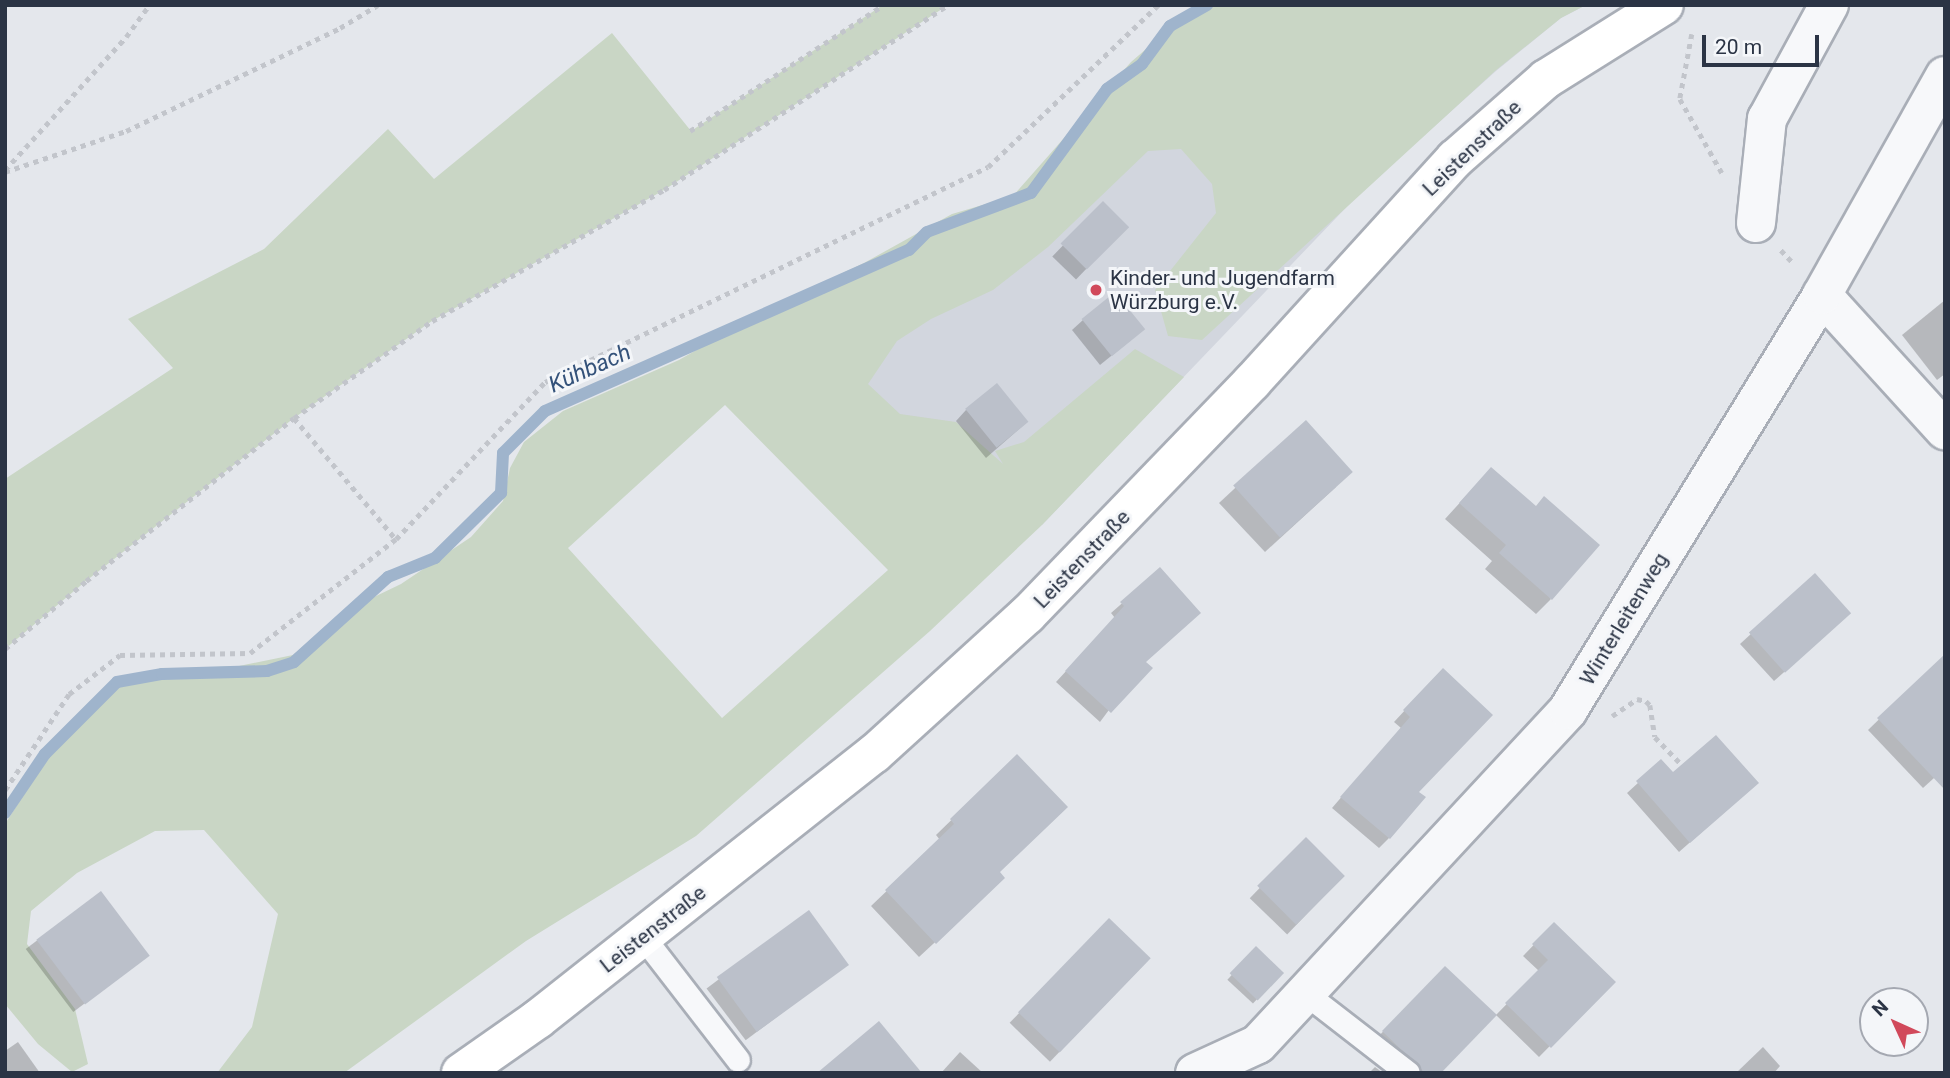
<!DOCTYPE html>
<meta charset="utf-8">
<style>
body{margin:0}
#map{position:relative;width:1950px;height:1078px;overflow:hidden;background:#e4e7ec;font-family:Roboto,sans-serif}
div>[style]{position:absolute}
.built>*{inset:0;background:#d2d6de}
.green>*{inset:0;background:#c9d6c5}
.shadow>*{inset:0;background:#0003;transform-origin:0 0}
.stream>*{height:12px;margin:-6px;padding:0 6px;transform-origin:6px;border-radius:6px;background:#9fb4cc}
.building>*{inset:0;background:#bbc0ca;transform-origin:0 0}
.path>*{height:4.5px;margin-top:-2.25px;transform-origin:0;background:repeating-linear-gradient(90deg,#c2c5cb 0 5px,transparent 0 10px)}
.roads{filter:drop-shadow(2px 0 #a9aeb7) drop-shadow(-2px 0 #a9aeb7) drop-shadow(0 2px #a9aeb7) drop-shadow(0 -2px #a9aeb7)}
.service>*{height:23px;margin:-11.5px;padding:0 11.5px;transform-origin:11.5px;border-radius:11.5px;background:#f7f8fa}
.minor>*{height:38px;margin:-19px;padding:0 19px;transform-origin:19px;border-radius:19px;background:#f7f8fa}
.secondary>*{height:38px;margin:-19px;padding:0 19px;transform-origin:19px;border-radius:19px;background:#fff}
.dots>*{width:19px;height:19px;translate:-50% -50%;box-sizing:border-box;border:4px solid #f4f6f9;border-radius:50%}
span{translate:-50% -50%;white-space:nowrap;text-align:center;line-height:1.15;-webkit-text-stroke:6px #f4f6f9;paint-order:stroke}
.street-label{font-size:21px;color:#2b3445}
.poi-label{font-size:21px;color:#2b3445}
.left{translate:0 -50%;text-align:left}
.water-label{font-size:23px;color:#34527a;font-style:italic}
.frame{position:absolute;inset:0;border:7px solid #2b3445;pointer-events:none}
.north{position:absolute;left:1859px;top:987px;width:70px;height:70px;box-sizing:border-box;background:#f4f6f9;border:2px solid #a4a8b1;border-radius:50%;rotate:315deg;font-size:19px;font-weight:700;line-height:28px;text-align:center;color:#2b3445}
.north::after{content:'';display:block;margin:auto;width:24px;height:32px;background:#d1495b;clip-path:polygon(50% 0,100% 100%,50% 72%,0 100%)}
.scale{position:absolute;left:1702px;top:35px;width:117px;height:32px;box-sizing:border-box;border:4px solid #2b3445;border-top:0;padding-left:9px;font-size:21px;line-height:24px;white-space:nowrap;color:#2b3445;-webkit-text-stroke:5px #f4f6f9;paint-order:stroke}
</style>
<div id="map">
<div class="built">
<div style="clip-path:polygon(1247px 5px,1586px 5px,1561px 18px,1496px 71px,1360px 193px,1042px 525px,740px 355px,889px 307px)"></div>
</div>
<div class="green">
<div style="clip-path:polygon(883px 5px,948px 5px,664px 190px,432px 321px,294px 418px,86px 581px,5px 649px,5px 479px,173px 368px,128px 319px,264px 249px,388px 129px,434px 179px,612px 33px,691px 131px)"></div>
<div style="clip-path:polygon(evenodd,1197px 5px,1586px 5px,1561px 18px,1495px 71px,1202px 340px,1168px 336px,1155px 290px,1216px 213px,1212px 184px,1181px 149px,1148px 151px,1048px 247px,993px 290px,931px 319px,897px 341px,868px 384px,900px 414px,956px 422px,1003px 464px,995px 451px,1024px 442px,1135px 349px,1184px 377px,1042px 525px,930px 631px,696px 836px,526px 941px,344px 1073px,217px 1073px,252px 1027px,278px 914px,204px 830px,155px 831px,77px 873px,31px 911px,27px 944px,75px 1009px,88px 1064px,72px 1072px,38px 1044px,5px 1004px,5px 824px,66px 728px,102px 691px,172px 669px,239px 666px,293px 655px,347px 610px,401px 584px,471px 537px,503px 501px,510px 468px,524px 442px,563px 411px,679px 360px,777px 304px,864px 263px,952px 214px,1013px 196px,1131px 62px,1197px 5px,725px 405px,888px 570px,722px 718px,568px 548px,725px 405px)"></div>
</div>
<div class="shadow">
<div style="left:1103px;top:204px;width:33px;height:73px;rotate:44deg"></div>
<div style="clip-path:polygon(1945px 300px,1945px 374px,1937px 380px,1902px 335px)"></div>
<div style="clip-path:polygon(1083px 320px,1132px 339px,1100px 365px,1072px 330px)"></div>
<div style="clip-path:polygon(966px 410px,1027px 422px,986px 458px,956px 421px)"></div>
<div style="clip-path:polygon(1305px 423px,1336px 487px,1265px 552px,1219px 503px)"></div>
<div style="clip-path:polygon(1476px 485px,1551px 599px,1536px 614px,1485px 569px,1492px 561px,1445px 519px)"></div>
<div style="clip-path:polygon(1160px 570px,1144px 663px,1100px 722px,1056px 682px,1115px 618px,1111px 613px)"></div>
<div style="clip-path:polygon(1815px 575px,1839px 623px,1774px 681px,1740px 644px)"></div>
<div style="clip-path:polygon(1934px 666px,1945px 768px,1923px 788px,1868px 730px)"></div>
<div style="clip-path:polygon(1433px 680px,1417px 792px,1389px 838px,1379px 848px,1332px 808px,1401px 728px,1394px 722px)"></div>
<div style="clip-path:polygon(1017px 756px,998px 872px,988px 893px,919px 957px,871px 906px,940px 840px,936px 835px)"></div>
<div style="clip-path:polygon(1661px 762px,1673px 775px,1746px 793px,1679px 852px,1627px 793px)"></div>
<div style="left:1306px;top:840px;width:52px;height:81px;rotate:44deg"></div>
<div style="left:100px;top:893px;width:79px;height:93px;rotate:53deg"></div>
<div style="left:808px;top:912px;width:65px;height:127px;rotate:53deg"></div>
<div style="left:1109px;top:920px;width:56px;height:143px;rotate:44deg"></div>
<div style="clip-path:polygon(1554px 924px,1613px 982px,1539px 1057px,1496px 1015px,1539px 971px,1523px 956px)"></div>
<div style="left:1256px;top:949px;width:35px;height:42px;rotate:43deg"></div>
<div style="clip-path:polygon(1445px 968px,1438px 1073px,1399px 1073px,1370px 1045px)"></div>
<div style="clip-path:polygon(18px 1042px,40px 1073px,5px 1073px,5px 1051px)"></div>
<div style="clip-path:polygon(1763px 1047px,1780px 1066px,1774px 1073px,1736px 1073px)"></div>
<div style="clip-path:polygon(960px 1052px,983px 1073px,941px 1073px)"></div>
<div style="clip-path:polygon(1375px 1067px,1383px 1073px,1369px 1073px)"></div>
</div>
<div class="stream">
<div style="left:5px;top:813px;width:71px;rotate:-55.9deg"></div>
<div style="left:45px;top:754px;width:102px;rotate:-45deg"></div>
<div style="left:117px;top:682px;width:46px;rotate:-10.1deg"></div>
<div style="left:162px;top:674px;width:105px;rotate:-1.6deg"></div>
<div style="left:267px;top:671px;width:28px;rotate:-18deg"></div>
<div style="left:294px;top:662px;width:127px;rotate:-42.1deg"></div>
<div style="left:388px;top:577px;width:51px;rotate:-22deg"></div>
<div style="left:435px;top:558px;width:93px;rotate:-44.6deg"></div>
<div style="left:501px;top:493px;width:40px;rotate:-87.1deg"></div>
<div style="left:503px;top:453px;width:59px;rotate:-45deg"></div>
<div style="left:545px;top:411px;width:398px;rotate:-23.9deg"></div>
<div style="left:909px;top:250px;width:25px;rotate:-45deg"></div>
<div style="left:927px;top:232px;width:111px;rotate:-20.6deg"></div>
<div style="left:1031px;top:193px;width:129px;rotate:-53.8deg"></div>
<div style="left:1107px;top:89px;width:43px;rotate:-35.5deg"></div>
<div style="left:1142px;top:64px;width:47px;rotate:-53.6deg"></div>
<div style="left:1170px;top:26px;width:43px;rotate:-29.6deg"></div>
</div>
<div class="building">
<div style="left:1103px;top:201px;width:37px;height:60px;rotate:45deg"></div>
<div style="left:1115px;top:292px;width:48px;height:43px;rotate:51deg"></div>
<div style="left:997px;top:383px;width:50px;height:41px;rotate:51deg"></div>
<div style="left:1306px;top:420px;width:70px;height:98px;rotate:48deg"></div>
<div style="clip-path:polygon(1491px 467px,1536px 506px,1544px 496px,1600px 545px,1552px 600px,1499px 553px,1506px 545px,1459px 503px)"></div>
<div style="clip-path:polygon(1160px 567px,1201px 613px,1146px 662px,1153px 668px,1111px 713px,1065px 671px,1124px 606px,1120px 602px)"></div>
<div style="left:1815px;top:573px;width:54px;height:89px;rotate:48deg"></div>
<div style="clip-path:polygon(1945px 654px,1945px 790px,1877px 718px)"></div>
<div style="clip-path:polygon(1443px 668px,1493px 715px,1419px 792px,1426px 797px,1390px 839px,1340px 797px,1410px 717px,1403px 710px)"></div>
<div style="clip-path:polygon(1716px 735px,1759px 783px,1690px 843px,1636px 781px,1661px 759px,1673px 772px)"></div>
<div style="clip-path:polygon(1017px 754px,1068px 807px,1000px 872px,1005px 878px,936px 944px,885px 890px,954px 824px,950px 819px)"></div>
<div style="left:1306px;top:837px;width:55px;height:69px;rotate:45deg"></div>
<div style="left:101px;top:891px;width:81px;height:81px;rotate:53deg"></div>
<div style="left:809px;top:910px;width:68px;height:114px;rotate:54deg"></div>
<div style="left:1109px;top:918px;width:58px;height:131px;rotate:44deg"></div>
<div style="clip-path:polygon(1554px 922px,1616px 982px,1551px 1048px,1505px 1003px,1548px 960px,1532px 944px)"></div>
<div style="left:1256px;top:946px;width:39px;height:38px;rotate:44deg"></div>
<div style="clip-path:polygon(1445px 966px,1497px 1015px,1441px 1073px,1425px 1073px,1382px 1031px)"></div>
<div style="clip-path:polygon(879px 1021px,922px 1073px,817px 1073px)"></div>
</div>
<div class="path">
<div style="left:1692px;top:34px;width:66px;rotate:100.5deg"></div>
<div style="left:1680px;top:99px;width:85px;rotate:60.4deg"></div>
<div style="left:690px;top:131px;width:230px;rotate:-33.1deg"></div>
<div style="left:5px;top:170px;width:180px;rotate:-47.7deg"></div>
<div style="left:126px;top:37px;width:39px;rotate:-54deg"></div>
<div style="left:5px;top:172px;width:128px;rotate:-18.7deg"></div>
<div style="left:126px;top:131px;width:237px;rotate:-25.7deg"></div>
<div style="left:340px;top:28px;width:44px;rotate:-31.2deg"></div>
<div style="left:1781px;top:250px;width:19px;rotate:47deg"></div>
<div style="left:294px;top:418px;width:158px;rotate:49.9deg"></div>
<div style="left:5px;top:649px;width:106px;rotate:-40deg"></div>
<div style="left:86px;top:581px;width:264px;rotate:-38.1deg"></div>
<div style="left:294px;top:418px;width:169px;rotate:-35.1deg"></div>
<div style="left:432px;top:321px;width:266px;rotate:-29.5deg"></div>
<div style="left:664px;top:190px;width:339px;rotate:-33.1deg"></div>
<div style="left:1612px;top:716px;width:30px;rotate:-34deg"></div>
<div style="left:1637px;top:699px;width:9px;rotate:13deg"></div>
<div style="left:1646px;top:701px;width:6px;rotate:45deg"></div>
<div style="left:1650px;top:705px;width:32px;rotate:81deg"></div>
<div style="left:1655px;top:737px;width:39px;rotate:46deg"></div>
<div style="left:5px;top:790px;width:115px;rotate:-56.3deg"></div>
<div style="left:69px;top:694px;width:64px;rotate:-37.4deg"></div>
<div style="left:120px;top:655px;width:130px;rotate:-0.9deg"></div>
<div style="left:250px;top:653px;width:185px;rotate:-38deg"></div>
<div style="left:396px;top:539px;width:216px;rotate:-46.5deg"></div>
<div style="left:545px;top:382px;width:492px;rotate:-25.9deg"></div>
<div style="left:988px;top:167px;width:235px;rotate:-43.6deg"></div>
</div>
<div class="roads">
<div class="service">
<div style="left:643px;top:937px;width:155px;rotate:52.3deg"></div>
<div style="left:1305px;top:993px;width:130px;rotate:37.8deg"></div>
</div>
<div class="minor">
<div style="left:1756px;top:223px;width:105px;rotate:-84deg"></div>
<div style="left:1767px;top:119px;width:130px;rotate:-61.5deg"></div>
<div style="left:1822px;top:295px;width:183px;rotate:47.7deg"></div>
<div style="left:1195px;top:1073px;width:69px;rotate:-24.7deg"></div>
<div style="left:1258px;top:1044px;width:456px;rotate:-47.1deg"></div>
<div style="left:1568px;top:710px;width:487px;rotate:-58.5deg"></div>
<div style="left:1822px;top:295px;width:251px;rotate:-60.7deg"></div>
</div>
<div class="secondary">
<div style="left:461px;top:1073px;width:94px;rotate:-35deg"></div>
<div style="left:538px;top:1019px;width:428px;rotate:-38.3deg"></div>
<div style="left:874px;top:754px;width:207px;rotate:-42.3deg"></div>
<div style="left:1027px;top:615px;width:324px;rotate:-46deg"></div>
<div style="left:1252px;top:382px;width:302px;rotate:-47.7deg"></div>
<div style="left:1455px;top:159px;width:121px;rotate:-41.3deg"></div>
<div style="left:1546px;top:79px;width:139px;rotate:-32.1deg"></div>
</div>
</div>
<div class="dots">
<div style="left:1096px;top:290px;background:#d1495b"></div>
</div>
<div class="street-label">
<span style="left:1472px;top:148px;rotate:-44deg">Leistenstraße</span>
<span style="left:1082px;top:559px;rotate:-46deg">Leistenstraße</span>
<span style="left:1624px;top:619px;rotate:-59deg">Winterleitenweg</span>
<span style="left:653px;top:929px;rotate:-38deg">Leistenstraße</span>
</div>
<div class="poi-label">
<span class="left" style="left:1110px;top:290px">Kinder- und Jugendfarm<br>Würzburg e.V.</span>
</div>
<div class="water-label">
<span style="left:590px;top:369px;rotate:-24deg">Kühbach</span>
</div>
<div class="frame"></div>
<div class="north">N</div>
<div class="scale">20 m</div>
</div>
